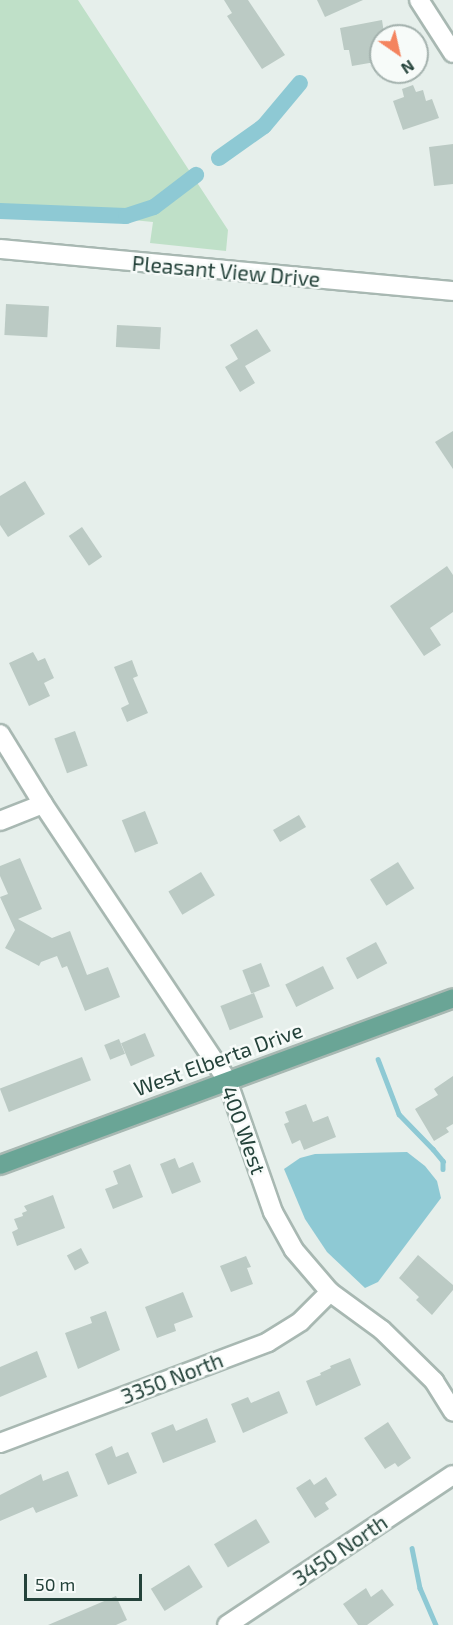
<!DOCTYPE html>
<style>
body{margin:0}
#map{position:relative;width:453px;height:1625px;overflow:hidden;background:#e6efeb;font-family:"Exo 2",sans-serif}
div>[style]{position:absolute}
.green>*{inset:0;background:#bfe0c8}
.water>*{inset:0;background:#8ec9d4}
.stream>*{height:4.5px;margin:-2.25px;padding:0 2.25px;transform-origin:2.25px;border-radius:2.25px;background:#8ec9d4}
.canal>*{height:16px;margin:-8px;padding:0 8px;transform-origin:8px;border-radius:8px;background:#8ec9d4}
.building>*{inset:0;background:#bbcac4;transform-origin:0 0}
.roads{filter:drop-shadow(2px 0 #a8b8b2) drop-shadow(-2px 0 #a8b8b2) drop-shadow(0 2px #a8b8b2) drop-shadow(0 -2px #a8b8b2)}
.minor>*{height:18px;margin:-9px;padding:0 9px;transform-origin:9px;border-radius:9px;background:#fff}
.major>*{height:18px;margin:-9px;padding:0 9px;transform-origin:9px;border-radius:9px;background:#6aa596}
span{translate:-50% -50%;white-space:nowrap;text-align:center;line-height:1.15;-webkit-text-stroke:5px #f7fbf9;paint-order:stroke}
.street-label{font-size:21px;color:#24423a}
.north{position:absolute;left:369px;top:24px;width:60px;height:60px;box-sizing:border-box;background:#f7fbf9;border:2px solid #a3b1ad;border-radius:50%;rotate:146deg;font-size:16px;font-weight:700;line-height:24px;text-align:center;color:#24423a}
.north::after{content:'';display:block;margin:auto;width:21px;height:27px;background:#f4845f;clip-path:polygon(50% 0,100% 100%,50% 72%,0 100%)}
.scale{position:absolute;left:24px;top:1574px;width:118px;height:27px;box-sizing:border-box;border:3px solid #24423a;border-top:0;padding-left:8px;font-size:18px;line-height:21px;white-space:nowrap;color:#24423a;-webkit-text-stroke:4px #f7fbf9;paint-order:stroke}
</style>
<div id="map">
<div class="green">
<div style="clip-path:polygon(0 0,78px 0,228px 230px,226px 251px,150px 243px,153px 222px,0 207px)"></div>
</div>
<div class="water">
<div style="clip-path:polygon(407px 1152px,425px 1166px,437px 1181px,441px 1198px,378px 1282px,365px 1288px,327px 1252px,305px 1219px,284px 1169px,300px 1158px,315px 1154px)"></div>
</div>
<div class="stream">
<div style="left:378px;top:1059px;width:59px;rotate:69.1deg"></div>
<div style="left:399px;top:1114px;width:49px;rotate:45.8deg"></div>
<div style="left:433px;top:1149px;width:16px;rotate:50deg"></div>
<div style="left:443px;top:1161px;width:8px;rotate:90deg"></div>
<div style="left:412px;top:1548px;width:41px;rotate:78.7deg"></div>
<div style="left:420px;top:1588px;width:40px;rotate:66.6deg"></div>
</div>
<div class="canal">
<div style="left:219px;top:158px;width:55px;rotate:-35.4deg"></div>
<div style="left:264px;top:126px;width:56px;rotate:-50.1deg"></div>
<div style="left:0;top:211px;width:126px;rotate:2.3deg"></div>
<div style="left:126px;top:216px;width:29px;rotate:-18deg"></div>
<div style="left:154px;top:207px;width:53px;rotate:-37.3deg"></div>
</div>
<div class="building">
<div style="clip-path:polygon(224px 0,248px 0,285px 55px,262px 69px,227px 16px,232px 13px)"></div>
<div style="clip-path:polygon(317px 0,363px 0,325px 17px)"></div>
<div style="clip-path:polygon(382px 20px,384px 33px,381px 34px,381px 61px,352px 66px,349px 50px,344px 50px,340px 28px)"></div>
<div style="clip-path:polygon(413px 85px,416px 92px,423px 90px,426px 101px,432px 99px,439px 118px,403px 130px,393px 101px,404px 97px,402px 89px)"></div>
<div style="clip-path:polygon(453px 144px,453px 184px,434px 186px,429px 147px)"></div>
<div style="left:6px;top:304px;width:43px;height:31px;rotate:3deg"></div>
<div style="left:117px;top:325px;width:44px;height:22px;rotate:3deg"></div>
<div style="clip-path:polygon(257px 329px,271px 351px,245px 366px,255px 383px,240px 392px,225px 367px,238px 359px,230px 345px)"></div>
<div style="clip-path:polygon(453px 431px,453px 469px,435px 442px)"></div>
<div style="clip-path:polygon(25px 481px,45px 514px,8px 537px,0 525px,0 496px)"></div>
<div style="left:82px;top:527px;width:36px;height:16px;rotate:56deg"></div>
<div style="clip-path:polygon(447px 566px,453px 575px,453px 612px,430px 628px,441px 645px,424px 656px,390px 606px)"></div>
<div style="clip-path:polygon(33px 652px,38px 661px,45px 658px,54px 678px,44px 683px,50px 696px,29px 706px,9px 663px)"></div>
<div style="clip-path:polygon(132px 660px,138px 676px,133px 678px,148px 713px,127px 722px,121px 708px,129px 704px,114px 667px)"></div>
<div style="left:75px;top:731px;width:37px;height:22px;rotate:70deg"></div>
<div style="left:145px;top:811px;width:35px;height:25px;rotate:68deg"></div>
<div style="left:299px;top:815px;width:14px;height:30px;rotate:60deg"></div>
<div style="clip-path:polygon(20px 858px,42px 909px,18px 919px,52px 938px,70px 931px,87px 975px,108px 967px,120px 997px,85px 1011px,67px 966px,62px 968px,57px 956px,41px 962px,39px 966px,5px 948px,15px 930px,0 897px,8px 894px,0 876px,0 866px)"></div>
<div style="left:398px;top:862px;width:31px;height:33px;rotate:58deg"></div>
<div style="left:201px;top:872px;width:27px;height:38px;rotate:59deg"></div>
<div style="left:376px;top:942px;width:24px;height:34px;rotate:62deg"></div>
<div style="left:261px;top:963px;width:25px;height:20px;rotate:69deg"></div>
<div style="left:323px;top:966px;width:25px;height:42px;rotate:64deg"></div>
<div style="left:254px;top:993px;width:26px;height:36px;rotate:69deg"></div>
<div style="left:145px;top:1033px;width:25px;height:26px;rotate:67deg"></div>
<div style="left:119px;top:1039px;width:16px;height:16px;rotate:68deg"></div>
<div style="left:82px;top:1057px;width:25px;height:88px;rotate:69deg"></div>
<div style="clip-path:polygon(453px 1076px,453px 1124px,446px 1128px,449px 1132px,434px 1141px,415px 1109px,438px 1095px,434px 1089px)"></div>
<div style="clip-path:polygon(306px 1104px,313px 1122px,328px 1116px,336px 1137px,304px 1150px,300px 1140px,292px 1144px,284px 1124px,289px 1122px,285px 1112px)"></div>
<div style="clip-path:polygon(175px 1158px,179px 1168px,193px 1162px,201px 1182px,172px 1194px,160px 1164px)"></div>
<div style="clip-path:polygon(130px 1164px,143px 1197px,113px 1209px,105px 1189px,118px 1184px,113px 1171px)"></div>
<div style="clip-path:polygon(53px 1195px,65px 1228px,17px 1246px,12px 1232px,18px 1229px,14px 1219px,23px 1216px,22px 1213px,27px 1211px,24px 1206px)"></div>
<div style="left:81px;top:1248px;width:17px;height:16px;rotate:62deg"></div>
<div style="clip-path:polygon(418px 1255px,453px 1285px,453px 1290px,432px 1315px,416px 1300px,419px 1297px,399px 1278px)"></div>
<div style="clip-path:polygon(246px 1256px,251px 1267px,247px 1268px,253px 1284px,231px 1292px,220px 1266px)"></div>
<div style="clip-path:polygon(183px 1292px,193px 1317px,174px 1324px,176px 1331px,157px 1338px,145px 1307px)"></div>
<div style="clip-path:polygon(106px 1311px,120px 1350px,78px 1369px,65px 1333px,92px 1323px,90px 1317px)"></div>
<div style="clip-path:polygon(37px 1351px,47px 1377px,0 1397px,0 1367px)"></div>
<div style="clip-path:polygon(350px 1358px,361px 1385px,316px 1406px,306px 1381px,321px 1375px,320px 1373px,331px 1368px,330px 1366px)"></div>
<div style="clip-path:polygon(279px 1391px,288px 1413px,243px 1433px,231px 1404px,248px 1397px,251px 1403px)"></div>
<div style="clip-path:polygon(207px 1418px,216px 1442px,163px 1463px,151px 1433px,173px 1424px,176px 1431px)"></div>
<div style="clip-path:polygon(388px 1422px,411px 1458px,398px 1467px,395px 1463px,385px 1469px,364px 1438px)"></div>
<div style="clip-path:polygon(112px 1446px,116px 1457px,128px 1452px,137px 1473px,108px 1485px,95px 1454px)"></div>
<div style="clip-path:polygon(68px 1471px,78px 1496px,36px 1513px,33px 1507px,0 1521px,0 1495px,41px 1474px,43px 1481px)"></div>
<div style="clip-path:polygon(326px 1477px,337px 1495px,325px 1503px,329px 1509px,315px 1518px,296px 1488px,310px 1479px,314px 1485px)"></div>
<div style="left:256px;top:1519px;width:27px;height:49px;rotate:59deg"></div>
<div style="left:189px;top:1565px;width:26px;height:45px;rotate:58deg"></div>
<div style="clip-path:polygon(366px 1588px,371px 1597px,382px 1589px,394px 1605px,367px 1625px,358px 1625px,343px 1604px)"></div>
<div style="clip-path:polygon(116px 1596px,127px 1620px,116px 1625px,48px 1625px)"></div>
</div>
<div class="roads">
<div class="minor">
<div style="left:419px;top:0;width:63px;rotate:57.3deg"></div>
<div style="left:0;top:249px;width:455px;rotate:5.3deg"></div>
<div style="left:0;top:734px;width:82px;rotate:58.4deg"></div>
<div style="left:43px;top:804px;width:332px;rotate:56.3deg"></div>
<div style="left:227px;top:1080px;width:140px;rotate:70.8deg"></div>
<div style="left:273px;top:1212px;width:43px;rotate:61.1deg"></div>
<div style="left:294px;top:1250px;width:55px;rotate:49.4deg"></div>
<div style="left:330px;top:1292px;width:64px;rotate:36.2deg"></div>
<div style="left:382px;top:1330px;width:73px;rotate:44.4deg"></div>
<div style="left:434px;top:1381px;width:36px;rotate:58deg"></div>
<div style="left:0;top:821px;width:46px;rotate:-21.6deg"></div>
<div style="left:0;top:1443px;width:286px;rotate:-20.6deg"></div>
<div style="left:268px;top:1342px;width:39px;rotate:-32deg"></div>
<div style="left:301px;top:1321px;width:41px;rotate:-45deg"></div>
<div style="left:227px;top:1625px;width:271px;rotate:-33.6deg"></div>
</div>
<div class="major">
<div style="left:0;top:1165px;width:483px;rotate:-20.2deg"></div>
</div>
</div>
<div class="street-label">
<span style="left:226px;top:271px;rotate:5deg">Pleasant View Drive</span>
<span style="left:218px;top:1059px;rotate:-20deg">West Elberta Drive</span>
<span style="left:244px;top:1130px;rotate:70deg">400 West</span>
<span style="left:172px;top:1378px;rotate:-21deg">3350 North</span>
<span style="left:340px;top:1550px;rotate:-34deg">3450 North</span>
</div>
<div class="north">N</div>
<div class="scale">50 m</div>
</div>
